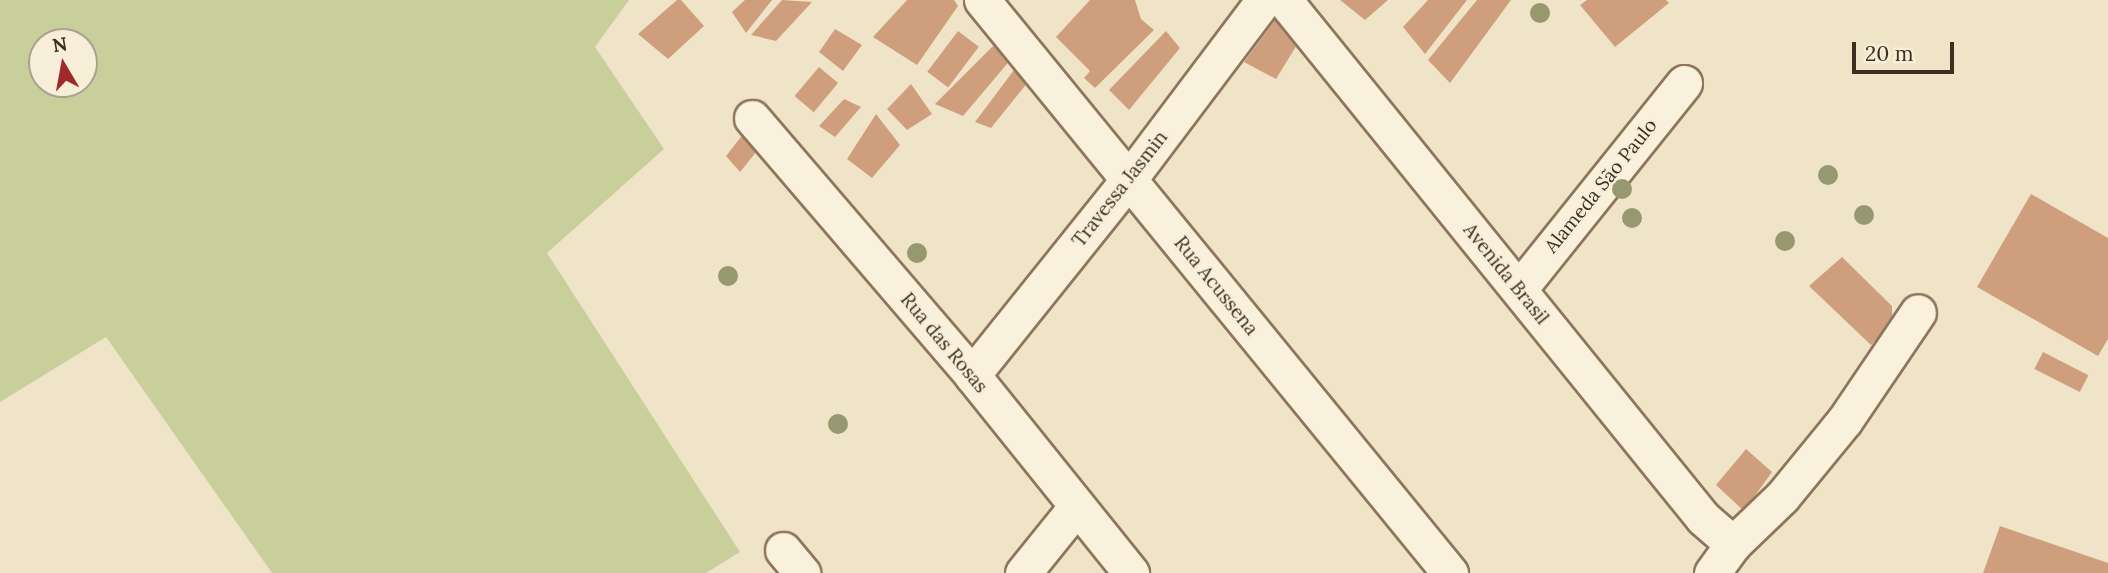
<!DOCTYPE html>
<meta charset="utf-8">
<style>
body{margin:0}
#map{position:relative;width:2108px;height:573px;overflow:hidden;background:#f0e4c8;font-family:Lora,serif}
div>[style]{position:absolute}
.green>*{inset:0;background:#c9cf9b}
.building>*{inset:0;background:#cf9f7d;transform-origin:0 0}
.roads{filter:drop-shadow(2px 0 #8d765c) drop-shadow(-2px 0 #8d765c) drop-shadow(0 2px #8d765c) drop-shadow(0 -2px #8d765c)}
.minor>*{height:35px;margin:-17.5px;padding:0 17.5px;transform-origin:17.5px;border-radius:17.5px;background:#faf1dc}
.trees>*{width:20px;height:20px;margin:-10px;border-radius:50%;background:#96986f}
span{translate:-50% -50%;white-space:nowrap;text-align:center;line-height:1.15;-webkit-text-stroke:5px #f7eed8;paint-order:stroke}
.street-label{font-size:19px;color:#3d2e20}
.north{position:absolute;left:28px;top:28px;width:70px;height:70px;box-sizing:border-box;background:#f7eed8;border:2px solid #ada18e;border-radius:50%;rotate:350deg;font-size:19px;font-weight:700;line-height:28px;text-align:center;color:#3d2e20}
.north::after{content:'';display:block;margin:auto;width:24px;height:32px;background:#9e2a2b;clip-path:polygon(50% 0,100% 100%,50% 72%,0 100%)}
.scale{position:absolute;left:1852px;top:42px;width:102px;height:32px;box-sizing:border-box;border:4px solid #3d2e20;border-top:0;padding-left:9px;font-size:21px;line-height:24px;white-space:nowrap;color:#3d2e20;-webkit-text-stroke:5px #f7eed8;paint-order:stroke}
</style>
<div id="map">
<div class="green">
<div style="clip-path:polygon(evenodd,0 0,629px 0,595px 47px,664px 149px,547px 253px,740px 552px,706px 573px,272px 573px,106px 337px,0 402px,0 0,42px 42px,84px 42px,84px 84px,42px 84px,42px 42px)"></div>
</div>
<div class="building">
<div style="clip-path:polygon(677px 0,681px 0,704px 26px,668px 59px,638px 34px)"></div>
<div style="clip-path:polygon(745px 0,772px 0,746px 33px,732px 12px)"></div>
<div style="clip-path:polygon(782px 0,812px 2px,776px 41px,751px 35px)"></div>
<div style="clip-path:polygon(907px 0,954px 0,958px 6px,917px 65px,873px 37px)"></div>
<div style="clip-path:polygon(1090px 0,1135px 0,1141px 19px,1154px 30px,1095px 88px,1084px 78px,1090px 71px,1056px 37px)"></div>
<div style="clip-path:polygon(1340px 0,1388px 0,1365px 20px)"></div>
<div style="clip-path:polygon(1428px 0,1467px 0,1425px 54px,1403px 27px)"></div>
<div style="clip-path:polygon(1477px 0,1511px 0,1450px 83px,1428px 60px)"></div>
<div style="clip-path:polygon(1587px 0,1666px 0,1669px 3px,1615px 47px,1580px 5px)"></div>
<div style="clip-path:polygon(1282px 11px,1303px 35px,1276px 79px,1244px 62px)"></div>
<div style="clip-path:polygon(835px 29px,862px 45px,843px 71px,819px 52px)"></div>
<div style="left:958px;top:31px;width:26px;height:51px;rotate:37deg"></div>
<div style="clip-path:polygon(1166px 31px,1180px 48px,1129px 110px,1109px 90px)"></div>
<div style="clip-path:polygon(993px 46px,1012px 58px,963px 116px,935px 104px)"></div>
<div style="clip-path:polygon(1017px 66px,1032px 77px,991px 128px,975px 122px)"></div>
<div style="left:819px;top:67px;width:25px;height:38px;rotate:40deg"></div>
<div style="clip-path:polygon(911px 84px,932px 114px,907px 130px,887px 109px)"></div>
<div style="clip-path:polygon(844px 99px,861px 107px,835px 137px,819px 126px)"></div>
<div style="clip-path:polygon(876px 114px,900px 145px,872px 178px,847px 159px)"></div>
<div style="clip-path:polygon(748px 128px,757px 151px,740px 172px,726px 156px)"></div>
<div style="clip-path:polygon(2031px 194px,2108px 238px,2108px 339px,2098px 356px,1977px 287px)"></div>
<div style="clip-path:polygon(1842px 257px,1892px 306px,1892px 324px,1871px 345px,1809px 286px)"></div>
<div style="left:2043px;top:352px;width:51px;height:19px;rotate:27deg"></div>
<div style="clip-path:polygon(1746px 449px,1772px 472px,1744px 511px,1716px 485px)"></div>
<div style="clip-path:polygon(2000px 526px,2108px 563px,2108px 573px,1983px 573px)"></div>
</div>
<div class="roads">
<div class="minor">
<div style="left:982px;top:0;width:740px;rotate:50.76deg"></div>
<div style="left:1284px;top:0;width:666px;rotate:51.03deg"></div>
<div style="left:1703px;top:518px;width:40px;rotate:41deg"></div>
<div style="left:752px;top:118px;width:338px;rotate:49.4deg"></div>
<div style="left:972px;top:375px;width:254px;rotate:51.2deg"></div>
<div style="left:1519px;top:289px;width:264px;rotate:-51.3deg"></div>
<div style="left:972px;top:375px;width:251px;rotate:-51.3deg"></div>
<div style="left:1129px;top:179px;width:224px;rotate:-53deg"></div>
<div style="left:783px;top:550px;width:30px;rotate:50deg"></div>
<div style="left:1023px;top:573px;width:86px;rotate:-51.1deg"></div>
<div style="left:1712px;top:573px;width:36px;rotate:-54deg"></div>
<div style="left:1733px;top:544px;width:68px;rotate:-43.8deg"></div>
<div style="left:1782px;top:497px;width:99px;rotate:-50.7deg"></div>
<div style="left:1845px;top:420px;width:130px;rotate:-55.9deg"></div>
</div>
</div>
<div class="trees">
<div style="left:1540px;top:13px"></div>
<div style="left:1828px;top:175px"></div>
<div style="left:1622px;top:189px"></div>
<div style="left:1864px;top:215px"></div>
<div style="left:1632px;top:218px"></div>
<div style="left:1785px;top:241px"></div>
<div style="left:917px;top:253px"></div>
<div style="left:728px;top:276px"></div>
<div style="left:838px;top:424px"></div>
</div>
<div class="street-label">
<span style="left:1601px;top:186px;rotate:-51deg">Alameda São Paulo</span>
<span style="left:1120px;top:189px;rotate:-52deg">Travessa Jasmin</span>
<span style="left:1506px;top:274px;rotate:51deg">Avenida Brasil</span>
<span style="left:1216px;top:286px;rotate:51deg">Rua Acussena</span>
<span style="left:944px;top:343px;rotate:50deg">Rua das Rosas</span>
</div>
<div class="north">N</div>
<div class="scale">20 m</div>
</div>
